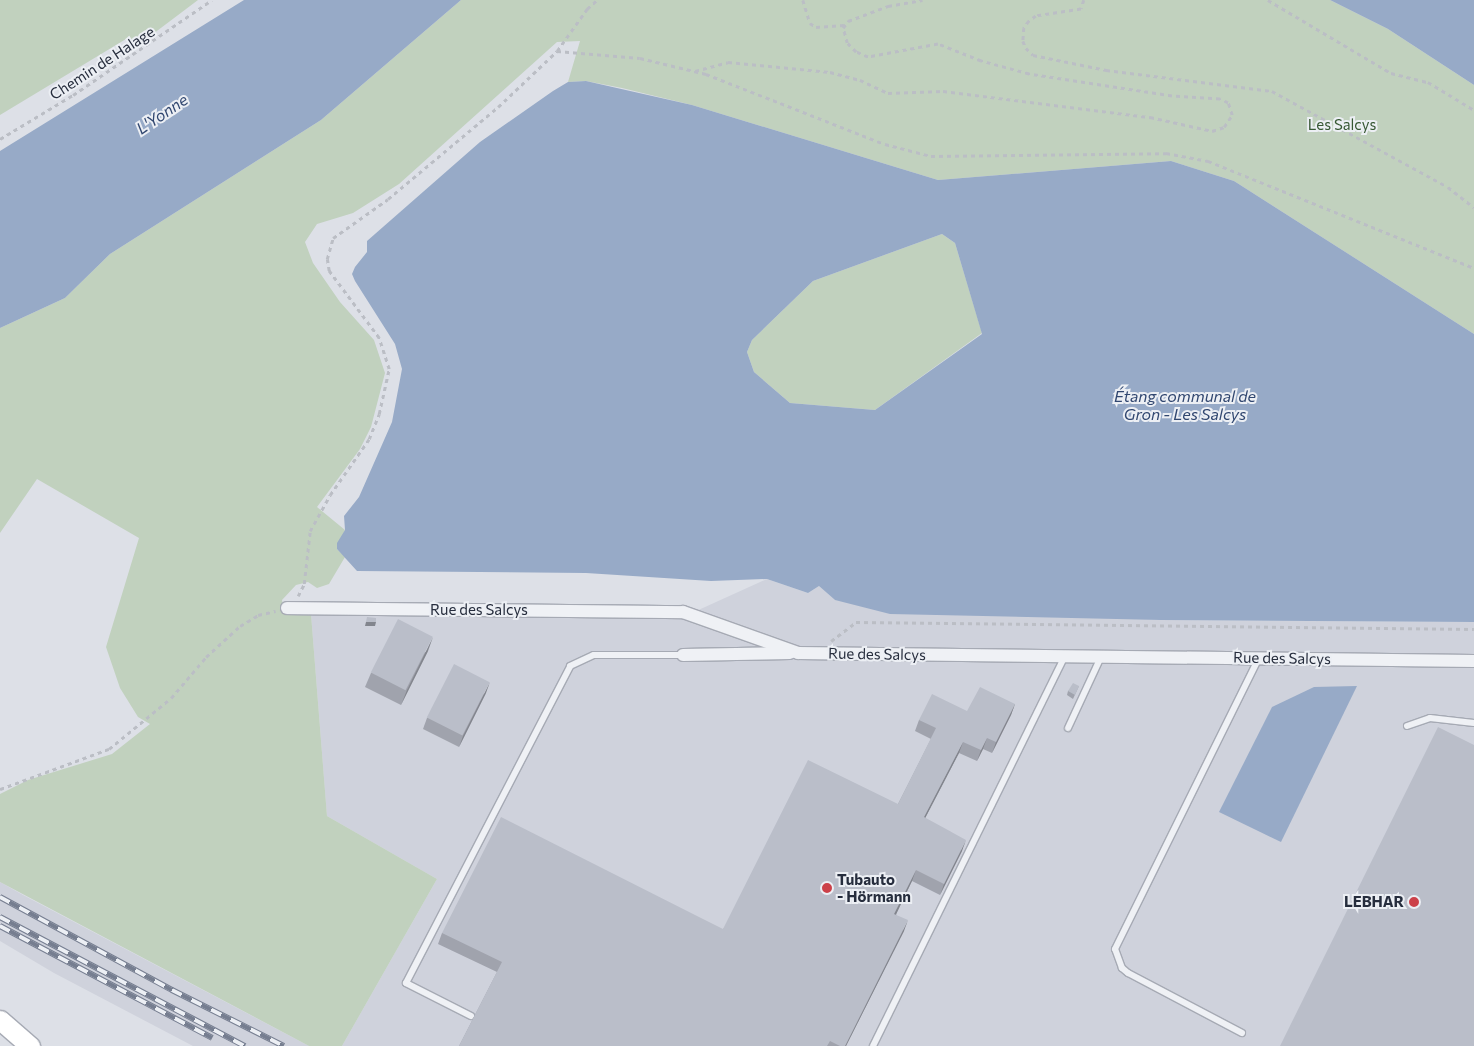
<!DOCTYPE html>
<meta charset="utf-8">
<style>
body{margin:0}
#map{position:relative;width:1474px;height:1046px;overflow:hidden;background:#dde0e7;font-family:Commissioner,sans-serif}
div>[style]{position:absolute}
.built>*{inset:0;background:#cfd2dc}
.green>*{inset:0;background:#c1d1be}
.water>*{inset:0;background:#97aac7}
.path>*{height:2.5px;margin-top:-1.25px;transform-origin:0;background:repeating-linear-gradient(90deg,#bbbec5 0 4px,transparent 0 8px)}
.roads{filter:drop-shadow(1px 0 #a6aab4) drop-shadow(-1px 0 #a6aab4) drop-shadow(0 1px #a6aab4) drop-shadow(0 -1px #a6aab4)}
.service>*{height:6px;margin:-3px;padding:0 3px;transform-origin:3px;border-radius:3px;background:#eff1f5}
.minor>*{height:12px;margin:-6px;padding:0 6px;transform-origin:6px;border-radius:6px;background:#eff1f5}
.secondary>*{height:19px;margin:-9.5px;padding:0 9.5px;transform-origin:9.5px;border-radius:9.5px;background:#fff}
.rail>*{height:5.5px;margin-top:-2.75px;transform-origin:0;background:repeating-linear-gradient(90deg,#eceff4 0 11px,#767e90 0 22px);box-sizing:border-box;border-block:1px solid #767e90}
.wall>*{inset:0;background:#a0a3ad}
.shaded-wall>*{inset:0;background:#82858d}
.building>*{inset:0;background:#babec9;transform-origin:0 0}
.dots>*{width:14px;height:14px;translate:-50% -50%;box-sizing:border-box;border:2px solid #eceff4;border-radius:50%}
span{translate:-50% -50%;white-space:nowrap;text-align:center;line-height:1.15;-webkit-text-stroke:4px #eceff4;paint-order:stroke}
.street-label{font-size:15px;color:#262d3d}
.park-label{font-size:15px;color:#375834}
.poi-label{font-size:15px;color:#262d3d;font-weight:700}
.left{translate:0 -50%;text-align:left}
.right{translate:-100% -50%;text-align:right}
.water-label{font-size:16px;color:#314770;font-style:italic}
</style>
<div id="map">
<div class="built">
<div style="clip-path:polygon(767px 579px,808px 593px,819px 586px,835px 600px,1161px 620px,1474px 622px,1474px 1046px,342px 1046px,437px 879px,327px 816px,311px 614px,683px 617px)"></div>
<div style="clip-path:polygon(0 882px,23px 895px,309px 1046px,193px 1046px,54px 973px,0 941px)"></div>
</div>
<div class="green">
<div style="clip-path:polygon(0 0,198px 0,133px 49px,126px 39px,0 115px)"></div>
<div style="clip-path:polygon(461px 0,1330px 0,1388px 29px,1474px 85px,1474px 334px,1234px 181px,1171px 161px,938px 180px,692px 105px,622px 88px,586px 81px,568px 82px,580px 41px,557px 42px,399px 184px,353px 213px,317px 224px,305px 242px,313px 263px,340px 302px,374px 340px,385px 373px,371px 427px,360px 449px,317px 507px,345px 530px,337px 549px,345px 557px,329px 584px,317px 588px,308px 582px,296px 585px,282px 600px,283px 605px,311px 614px,327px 816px,437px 879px,342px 1046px,309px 1046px,0 882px,0 794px,28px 780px,112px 754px,150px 724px,138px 717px,120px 688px,106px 647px,139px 538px,37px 479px,0 533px,0 328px,65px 298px,110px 254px,321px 120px)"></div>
<div style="clip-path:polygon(942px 234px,955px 243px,982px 333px,875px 410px,790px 403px,754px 372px,747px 352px,752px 340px,813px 281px)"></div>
</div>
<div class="water">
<div style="clip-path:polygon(244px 0,461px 0,321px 120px,110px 254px,65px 298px,0 328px,0 151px)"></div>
<div style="clip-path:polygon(1330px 0,1474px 0,1474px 85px,1388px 29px)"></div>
<div style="clip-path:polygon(evenodd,586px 81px,692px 105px,938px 180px,1171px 161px,1234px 181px,1474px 334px,1474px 622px,1161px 620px,890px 614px,835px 600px,819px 586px,808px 593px,767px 579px,711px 581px,586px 573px,357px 571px,337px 549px,337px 543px,345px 530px,344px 516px,359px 497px,392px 422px,402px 369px,395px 344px,355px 281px,352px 274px,355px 267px,367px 252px,367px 241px,480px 142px,553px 91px,568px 82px,586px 81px,942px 234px,955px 243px,982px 334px,875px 410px,790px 403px,754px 372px,747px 352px,752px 340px,813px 281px,942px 234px)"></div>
<div style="clip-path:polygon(1357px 686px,1281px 842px,1219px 812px,1272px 707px,1314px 687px)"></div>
</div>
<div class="path">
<div style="left:803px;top:0;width:24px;rotate:73deg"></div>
<div style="left:810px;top:23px;width:7px;rotate:34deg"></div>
<div style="left:816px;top:27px;width:28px;rotate:-4deg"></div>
<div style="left:1084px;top:0;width:9px;rotate:108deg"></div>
<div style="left:1081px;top:9px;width:46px;rotate:171.2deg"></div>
<div style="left:1036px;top:16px;width:9px;rotate:144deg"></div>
<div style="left:1029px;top:21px;width:9px;rotate:126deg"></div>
<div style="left:1024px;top:28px;width:13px;rotate:94deg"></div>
<div style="left:1023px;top:41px;width:8px;rotate:67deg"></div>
<div style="left:1026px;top:48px;width:10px;rotate:45deg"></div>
<div style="left:1033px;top:55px;width:75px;rotate:11.6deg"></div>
<div style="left:1106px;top:70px;width:167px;rotate:7.2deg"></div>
<div style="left:1272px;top:91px;width:200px;rotate:28.6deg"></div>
<div style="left:1448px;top:187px;width:33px;rotate:38deg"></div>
<div style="left:1268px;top:0;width:143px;rotate:30.7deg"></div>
<div style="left:1391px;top:73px;width:38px;rotate:14deg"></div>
<div style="left:1428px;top:82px;width:54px;rotate:31.3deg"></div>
<div style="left:557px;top:51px;width:83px;rotate:4.8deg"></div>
<div style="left:640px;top:58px;width:68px;rotate:13.6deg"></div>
<div style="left:706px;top:74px;width:192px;rotate:21.4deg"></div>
<div style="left:885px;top:144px;width:48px;rotate:14.6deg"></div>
<div style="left:931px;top:156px;width:235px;rotate:-0.7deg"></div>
<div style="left:1166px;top:153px;width:43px;rotate:10.8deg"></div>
<div style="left:1208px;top:161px;width:287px;rotate:21.9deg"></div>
<div style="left:695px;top:71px;width:34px;rotate:-15deg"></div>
<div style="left:728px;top:62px;width:102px;rotate:5.6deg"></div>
<div style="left:830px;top:72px;width:31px;rotate:15deg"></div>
<div style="left:860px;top:80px;width:31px;rotate:25deg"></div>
<div style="left:888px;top:93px;width:55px;rotate:-2.1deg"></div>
<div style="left:943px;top:91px;width:209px;rotate:7.2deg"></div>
<div style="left:1150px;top:117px;width:64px;rotate:12.7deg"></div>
<div style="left:1212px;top:131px;width:13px;rotate:-18deg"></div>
<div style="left:1224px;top:127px;width:14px;rotate:-56deg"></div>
<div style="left:1232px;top:115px;width:13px;rotate:-108deg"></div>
<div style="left:1228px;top:103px;width:9px;rotate:-153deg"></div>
<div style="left:1220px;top:99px;width:48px;rotate:-176.4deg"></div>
<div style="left:1172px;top:96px;width:145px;rotate:-171.3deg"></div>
<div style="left:1029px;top:74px;width:50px;rotate:-164.8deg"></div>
<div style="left:981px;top:61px;width:46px;rotate:-158.4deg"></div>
<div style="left:938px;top:44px;width:71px;rotate:169.5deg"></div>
<div style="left:868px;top:57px;width:13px;rotate:-157deg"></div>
<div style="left:856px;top:52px;width:13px;rotate:-135deg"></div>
<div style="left:847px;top:43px;width:16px;rotate:-105deg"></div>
<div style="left:843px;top:28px;width:9px;rotate:-54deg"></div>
<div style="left:848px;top:21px;width:43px;rotate:-20.6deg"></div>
<div style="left:888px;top:6px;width:35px;rotate:-10deg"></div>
<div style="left:0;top:139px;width:85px;rotate:-31.1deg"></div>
<div style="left:73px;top:95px;width:168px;rotate:-34.4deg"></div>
<div style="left:298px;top:596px;width:13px;rotate:-63deg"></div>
<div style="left:304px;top:584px;width:53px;rotate:-83.5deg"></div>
<div style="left:310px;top:531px;width:41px;rotate:-60.9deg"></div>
<div style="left:330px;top:495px;width:68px;rotate:-55.1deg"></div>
<div style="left:369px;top:439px;width:27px;rotate:-68deg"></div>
<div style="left:379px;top:414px;width:46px;rotate:-77.5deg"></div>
<div style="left:389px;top:369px;width:33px;rotate:-108deg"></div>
<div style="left:379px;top:338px;width:84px;rotate:-126.7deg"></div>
<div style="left:329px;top:271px;width:12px;rotate:-99deg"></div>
<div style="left:327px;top:259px;width:22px;rotate:-74deg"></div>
<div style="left:333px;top:238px;width:67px;rotate:-35.3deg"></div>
<div style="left:388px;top:199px;width:143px;rotate:-39.9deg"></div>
<div style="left:498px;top:107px;width:81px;rotate:-43.5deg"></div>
<div style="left:557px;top:51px;width:52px;rotate:-54.5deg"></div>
<div style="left:587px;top:9px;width:13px;rotate:-42deg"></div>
<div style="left:831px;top:641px;width:31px;rotate:-37deg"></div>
<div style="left:856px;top:622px;width:618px;rotate:0.65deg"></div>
<div style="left:0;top:789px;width:116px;rotate:-20.2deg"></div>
<div style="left:109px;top:749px;width:80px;rotate:-39.4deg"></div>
<div style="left:171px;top:698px;width:54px;rotate:-49.5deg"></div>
<div style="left:206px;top:657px;width:46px;rotate:-42.4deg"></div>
<div style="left:240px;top:626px;width:21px;rotate:-31deg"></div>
<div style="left:258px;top:615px;width:18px;rotate:-13deg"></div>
</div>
<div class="roads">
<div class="service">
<div style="left:1407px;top:726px;width:24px;rotate:-19deg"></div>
<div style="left:1430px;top:718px;width:44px;rotate:6.5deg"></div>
<div style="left:1068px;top:728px;width:78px;rotate:-65.1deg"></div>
<div style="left:471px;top:1016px;width:73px;rotate:-153.1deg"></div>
<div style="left:406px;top:983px;width:357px;rotate:-62.6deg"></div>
<div style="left:570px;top:666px;width:26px;rotate:-25deg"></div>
<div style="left:594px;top:655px;width:89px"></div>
<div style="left:1242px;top:1033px;width:129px;rotate:-152.2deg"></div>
<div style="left:1128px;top:973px;width:8px;rotate:-140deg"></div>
<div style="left:1122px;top:968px;width:20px;rotate:-110deg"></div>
<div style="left:1115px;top:949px;width:325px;rotate:-63.7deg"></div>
<div style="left:873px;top:1046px;width:435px;rotate:-63.8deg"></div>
</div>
<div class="minor">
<div style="left:287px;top:608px;width:396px;rotate:0.6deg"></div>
<div style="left:683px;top:612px;width:122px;rotate:19.6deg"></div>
<div style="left:798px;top:653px;width:676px;rotate:0.68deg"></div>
<div style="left:683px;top:655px;width:107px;rotate:-1.1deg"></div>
</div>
<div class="secondary">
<div style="left:0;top:1020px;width:40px;rotate:41deg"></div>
</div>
</div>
<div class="rail">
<div style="left:0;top:897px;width:196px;rotate:28.4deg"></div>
<div style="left:172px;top:990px;width:125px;rotate:26.6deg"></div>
<div style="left:0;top:917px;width:277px;rotate:27.8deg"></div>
<div style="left:0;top:926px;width:240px;rotate:27.8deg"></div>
</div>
<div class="wall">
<div style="clip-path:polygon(428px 651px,401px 705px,365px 687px,371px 673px)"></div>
<div style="clip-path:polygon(1079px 686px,1073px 699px,1067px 695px,1068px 691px)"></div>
<div style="clip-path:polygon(486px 693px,459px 747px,423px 729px,427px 718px)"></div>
<div style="clip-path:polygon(1015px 704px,1011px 715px,992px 753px,983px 749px,977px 761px,959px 753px,925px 818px,962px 851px,940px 895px,912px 881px,896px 914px,904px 931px,846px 1046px,459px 1046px,497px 972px,438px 944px,442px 933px,723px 929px,898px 804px,931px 739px,915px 731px,919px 720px)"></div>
</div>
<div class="shaded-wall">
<div style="clip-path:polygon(366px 622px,376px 622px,375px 626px,365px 626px)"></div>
<div style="clip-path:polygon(433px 637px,428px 651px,401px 705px,407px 690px)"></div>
<div style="clip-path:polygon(490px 682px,486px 693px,459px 747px,463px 736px)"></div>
<div style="clip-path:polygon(1015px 704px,1011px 715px,992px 753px,996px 742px)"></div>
<div style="clip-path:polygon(987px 738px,983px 749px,977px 761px,981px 750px)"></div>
<div style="clip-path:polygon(963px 742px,959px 753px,920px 828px,924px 817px)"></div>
<div style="clip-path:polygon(966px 840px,962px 851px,940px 895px,944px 884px)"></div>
<div style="clip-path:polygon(916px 870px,912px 881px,891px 925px,894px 914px)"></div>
<div style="clip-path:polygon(908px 920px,904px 931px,846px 1046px,845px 1046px)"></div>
</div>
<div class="building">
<div style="clip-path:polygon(367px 617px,376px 618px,376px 622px,366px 622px)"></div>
<div style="left:398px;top:619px;width:39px;height:60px;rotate:27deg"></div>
<div style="left:454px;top:664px;width:40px;height:60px;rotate:27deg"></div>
<div style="clip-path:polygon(1073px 683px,1079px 686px,1075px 695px,1068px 691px)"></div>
<div style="clip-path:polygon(980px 687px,1015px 704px,996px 742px,987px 738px,981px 750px,963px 742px,924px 817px,966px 840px,944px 884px,916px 870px,894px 914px,908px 920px,845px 1046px,840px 1046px,830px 1041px,827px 1046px,459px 1046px,502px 962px,442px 933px,501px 817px,723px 929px,808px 760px,898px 804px,936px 728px,919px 720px,932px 694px,967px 711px)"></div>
<div style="clip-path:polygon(1438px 727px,1474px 745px,1474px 1046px,1280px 1046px)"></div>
</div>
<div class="dots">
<div style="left:827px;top:888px;background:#cc4149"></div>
<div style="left:1414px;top:902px;background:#cc4149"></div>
</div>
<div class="street-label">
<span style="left:102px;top:63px;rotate:-33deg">Chemin de Halage</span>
<span style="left:479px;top:610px">Rue des Salcys</span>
<span style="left:877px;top:654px;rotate:1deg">Rue des Salcys</span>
<span style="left:1282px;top:658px;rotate:1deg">Rue des Salcys</span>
</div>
<div class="park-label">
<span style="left:1342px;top:125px">Les Salcys</span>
</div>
<div class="poi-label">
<span class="left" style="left:837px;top:888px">Tubauto<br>- Hörmann</span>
<span class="right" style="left:1404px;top:902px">LEBHAR</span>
</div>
<div class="water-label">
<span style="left:162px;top:114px;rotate:-34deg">L'Yonne</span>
<span style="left:1185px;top:405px">Étang communal de<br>Gron - Les Salcys</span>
</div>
</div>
